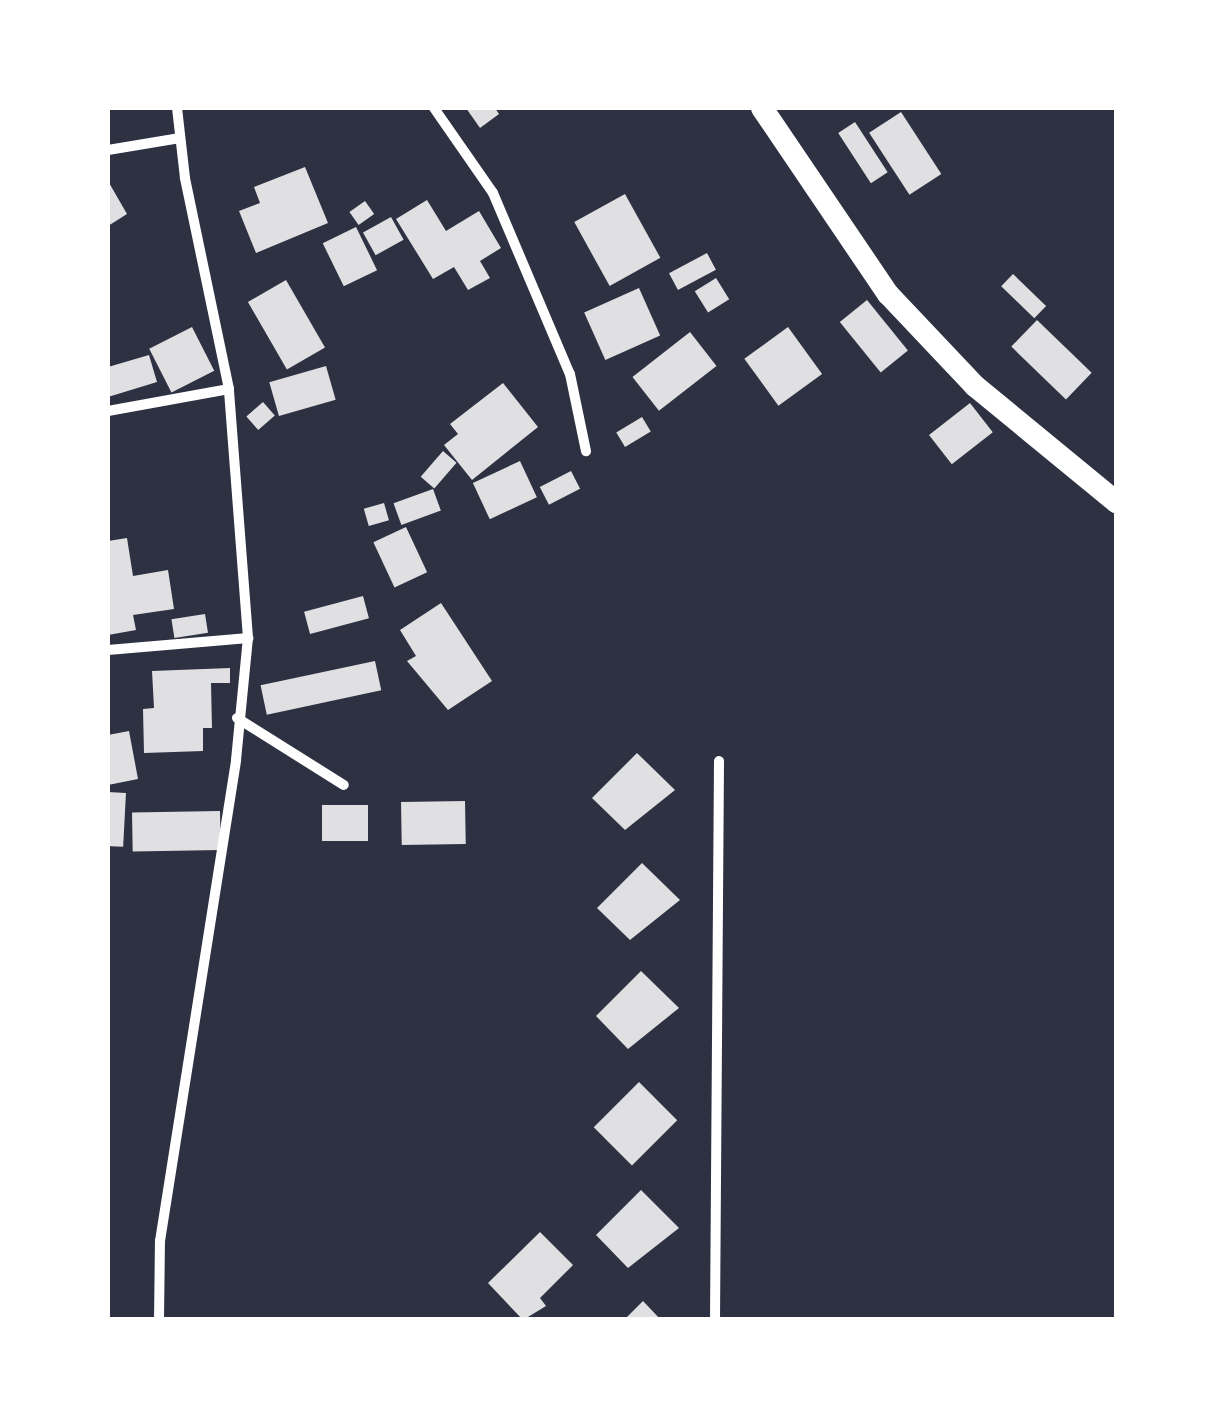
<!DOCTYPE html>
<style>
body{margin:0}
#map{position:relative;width:1224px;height:1427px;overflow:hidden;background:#2d3142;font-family:Mulish,sans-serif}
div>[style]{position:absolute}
.building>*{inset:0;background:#e0e0e3;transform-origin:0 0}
.minor>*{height:10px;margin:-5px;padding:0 5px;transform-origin:5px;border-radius:5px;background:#fff}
.primary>*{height:22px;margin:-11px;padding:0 11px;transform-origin:11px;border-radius:11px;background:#fff}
span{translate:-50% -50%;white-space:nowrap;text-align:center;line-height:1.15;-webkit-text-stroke:8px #fff;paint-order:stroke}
.frame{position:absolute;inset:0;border:110px solid #fff;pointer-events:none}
</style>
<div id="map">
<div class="building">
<div style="clip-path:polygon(466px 108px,495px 108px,499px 114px,480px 128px)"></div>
<div style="left:901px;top:112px;width:74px;height:38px;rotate:57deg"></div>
<div style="left:855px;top:122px;width:60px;height:20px;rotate:57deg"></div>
<div style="clip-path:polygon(305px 167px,328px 223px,256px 253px,239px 211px,260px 203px,254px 187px)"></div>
<div style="clip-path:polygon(108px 181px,127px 214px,108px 226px)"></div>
<div style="left:625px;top:194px;width:73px;height:58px;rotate:61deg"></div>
<div style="clip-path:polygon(427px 200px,446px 231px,479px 211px,501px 248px,480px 261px,490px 278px,468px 290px,454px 267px,433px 279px,396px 219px)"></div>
<div style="left:365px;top:201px;width:16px;height:19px;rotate:55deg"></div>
<div style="left:391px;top:217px;width:26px;height:32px;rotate:61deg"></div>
<div style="left:356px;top:227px;width:48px;height:37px;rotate:64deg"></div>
<div style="left:707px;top:253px;width:19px;height:43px;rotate:62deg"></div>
<div style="left:1013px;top:274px;width:46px;height:17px;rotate:44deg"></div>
<div style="left:716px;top:278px;width:25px;height:25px;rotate:58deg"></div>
<div style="left:286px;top:280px;width:78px;height:44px;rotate:60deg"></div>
<div style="left:639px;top:288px;width:52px;height:60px;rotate:66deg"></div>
<div style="left:867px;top:300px;width:65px;height:35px;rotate:51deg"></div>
<div style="left:1037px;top:320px;width:76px;height:37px;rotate:44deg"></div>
<div style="left:192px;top:327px;width:49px;height:48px;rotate:63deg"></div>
<div style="left:788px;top:327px;width:58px;height:54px;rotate:54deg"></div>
<div style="left:690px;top:332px;width:43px;height:73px;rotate:52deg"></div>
<div style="clip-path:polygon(149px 355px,157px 382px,108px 397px,108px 367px)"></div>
<div style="left:326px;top:366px;width:35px;height:59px;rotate:74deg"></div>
<div style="clip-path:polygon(503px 383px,538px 427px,472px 480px,444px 445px,458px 434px,450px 424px)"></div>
<div style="left:263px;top:402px;width:18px;height:22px;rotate:49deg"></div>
<div style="left:970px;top:403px;width:37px;height:52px;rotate:52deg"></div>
<div style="left:642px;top:417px;width:17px;height:30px;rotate:59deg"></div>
<div style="left:443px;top:451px;width:18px;height:34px;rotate:41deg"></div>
<div style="left:520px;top:461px;width:40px;height:52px;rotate:65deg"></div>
<div style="left:571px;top:471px;width:20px;height:35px;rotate:63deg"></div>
<div style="left:433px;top:489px;width:23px;height:42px;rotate:70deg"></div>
<div style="left:384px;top:503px;width:18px;height:21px;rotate:74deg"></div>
<div style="left:406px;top:527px;width:50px;height:36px;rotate:65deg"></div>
<div style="clip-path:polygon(127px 538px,133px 576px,168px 570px,174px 609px,133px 615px,136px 630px,108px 635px,108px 541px)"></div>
<div style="left:363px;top:596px;width:23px;height:61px;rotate:75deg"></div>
<div style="clip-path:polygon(441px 603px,492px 681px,448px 710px,407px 661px,416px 656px,400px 630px)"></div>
<div style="left:205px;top:614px;width:19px;height:34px;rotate:81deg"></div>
<div style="left:375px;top:661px;width:30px;height:117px;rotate:78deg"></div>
<div style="clip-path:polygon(230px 668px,230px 683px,211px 683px,212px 728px,203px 728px,203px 751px,144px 753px,143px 709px,154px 708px,152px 671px)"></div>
<div style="clip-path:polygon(129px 731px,138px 779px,108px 785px,108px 735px)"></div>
<div style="clip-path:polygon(637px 753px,675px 790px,625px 830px,592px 798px)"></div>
<div style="left:108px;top:792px;width:18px;height:54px;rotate:3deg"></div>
<div style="left:465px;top:801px;width:43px;height:64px;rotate:89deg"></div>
<div style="left:322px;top:805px;width:46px;height:36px"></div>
<div style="left:220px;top:811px;width:39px;height:88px;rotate:89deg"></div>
<div style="clip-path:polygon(642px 863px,680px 900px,630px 940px,597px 908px)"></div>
<div style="clip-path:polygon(641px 971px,679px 1008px,628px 1049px,596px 1016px)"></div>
<div style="left:639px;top:1082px;width:54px;height:64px;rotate:45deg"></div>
<div style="clip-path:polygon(641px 1190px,679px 1228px,628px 1268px,596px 1235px)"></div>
<div style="clip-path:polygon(540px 1232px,573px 1265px,540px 1298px,546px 1306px,523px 1320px,488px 1283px)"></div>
<div style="clip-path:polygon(643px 1301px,661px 1320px,624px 1320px)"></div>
</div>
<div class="minor">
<div style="left:434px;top:108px;width:103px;rotate:55.2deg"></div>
<div style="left:493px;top:193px;width:197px;rotate:67deg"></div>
<div style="left:570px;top:374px;width:79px;rotate:78.3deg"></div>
<div style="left:108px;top:150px;width:73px;rotate:-9.5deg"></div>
<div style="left:108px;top:411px;width:123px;rotate:-10.3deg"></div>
<div style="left:108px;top:650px;width:141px;rotate:-4.9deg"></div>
<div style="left:237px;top:718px;width:126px;rotate:32.1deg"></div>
<div style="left:159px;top:1320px;width:79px;rotate:-89.3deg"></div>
<div style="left:160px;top:1241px;width:487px;rotate:-81deg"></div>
<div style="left:236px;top:760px;width:123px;rotate:-84.4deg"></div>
<div style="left:248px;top:638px;width:250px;rotate:-94.4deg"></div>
<div style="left:229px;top:389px;width:216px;rotate:-101.8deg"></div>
<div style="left:185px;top:178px;width:70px;rotate:-96.5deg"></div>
<div style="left:715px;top:1320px;width:559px;rotate:-89.59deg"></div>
</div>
<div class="primary">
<div style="left:762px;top:108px;width:225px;rotate:55.9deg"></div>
<div style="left:888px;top:294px;width:127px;rotate:46.6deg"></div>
<div style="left:975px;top:386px;width:183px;rotate:39.4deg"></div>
</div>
<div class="frame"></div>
</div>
